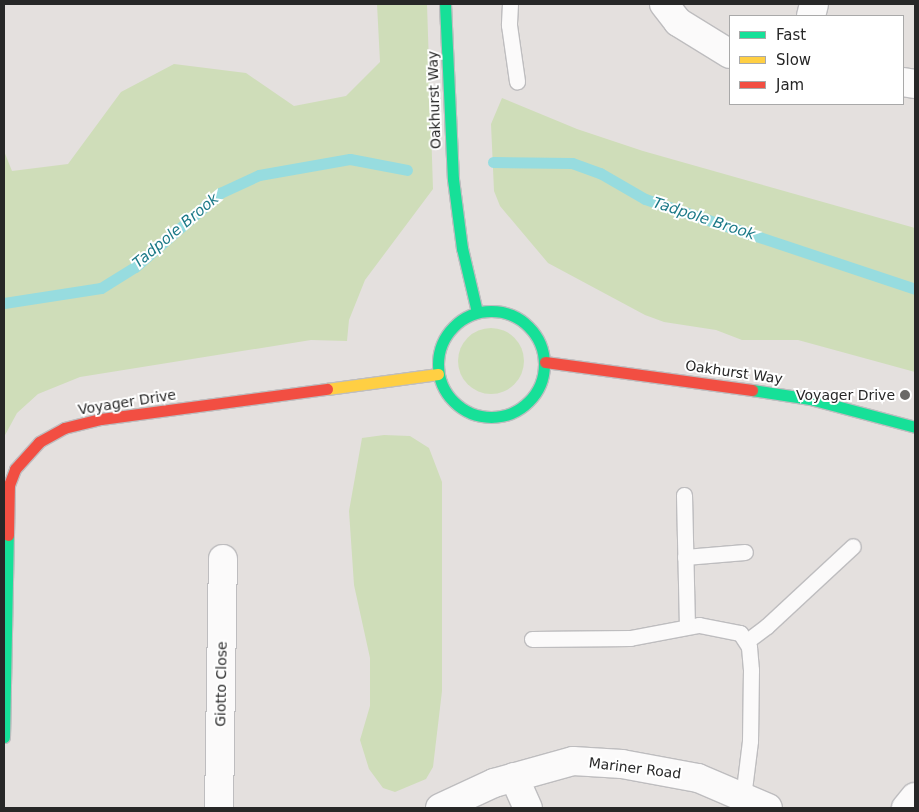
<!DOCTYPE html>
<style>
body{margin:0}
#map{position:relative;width:919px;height:812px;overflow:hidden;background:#e4e0de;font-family:"DejaVu Sans",sans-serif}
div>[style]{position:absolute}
.green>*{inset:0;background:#cfddb9}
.round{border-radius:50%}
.stream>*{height:11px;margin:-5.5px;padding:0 5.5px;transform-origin:5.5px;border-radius:5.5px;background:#97dcdf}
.roads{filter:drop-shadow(1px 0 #bebdbf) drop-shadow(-1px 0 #bebdbf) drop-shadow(0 1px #bebdbf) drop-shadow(0 -1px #bebdbf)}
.lane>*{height:15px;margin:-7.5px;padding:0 7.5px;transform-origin:7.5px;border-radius:7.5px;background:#fbfafa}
.street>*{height:28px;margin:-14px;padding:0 14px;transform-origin:14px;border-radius:14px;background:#fbfafa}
.fast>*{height:11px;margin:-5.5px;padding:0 5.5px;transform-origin:5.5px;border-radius:5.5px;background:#16e098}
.fast>.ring{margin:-5.5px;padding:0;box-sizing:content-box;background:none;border:11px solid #16e098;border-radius:50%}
.slow>*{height:11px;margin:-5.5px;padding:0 5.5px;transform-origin:5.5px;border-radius:5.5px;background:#ffcf43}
.jam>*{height:11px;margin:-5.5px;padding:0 5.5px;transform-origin:5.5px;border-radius:5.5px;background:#f24e42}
.dots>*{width:14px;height:14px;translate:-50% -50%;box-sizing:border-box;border:2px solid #fff;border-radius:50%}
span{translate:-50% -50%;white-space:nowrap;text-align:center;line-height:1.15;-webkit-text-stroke:4px #fff;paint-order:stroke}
.street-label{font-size:14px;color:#272727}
.poi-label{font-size:14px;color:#272727}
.right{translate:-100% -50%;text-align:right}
.water-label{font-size:15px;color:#1b7987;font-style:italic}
.frame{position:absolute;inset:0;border:5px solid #272727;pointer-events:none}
.legend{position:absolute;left:729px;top:15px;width:175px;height:90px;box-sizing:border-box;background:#fff;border:1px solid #a9a9a9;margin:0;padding:6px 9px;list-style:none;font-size:15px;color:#272727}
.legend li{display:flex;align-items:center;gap:10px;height:25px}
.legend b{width:25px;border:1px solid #a9a9a9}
</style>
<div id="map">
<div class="green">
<div style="clip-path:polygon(377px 4px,427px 4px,433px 189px,365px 280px,349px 320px,347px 341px,311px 340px,80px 377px,38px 394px,17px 413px,4px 437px,4px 151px,12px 171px,68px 164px,121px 92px,174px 64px,246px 73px,294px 106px,346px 96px,380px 62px)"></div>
<div style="clip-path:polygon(502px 98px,577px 129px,643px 151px,915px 228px,915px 372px,798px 340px,742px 340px,716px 330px,664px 322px,645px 315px,548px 263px,500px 206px,494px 191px,491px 124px)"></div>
<div class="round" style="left:458px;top:328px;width:66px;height:66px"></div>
<div style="clip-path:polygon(384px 435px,410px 436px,429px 448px,442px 482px,442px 691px,433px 767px,426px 779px,395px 792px,383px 788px,369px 769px,360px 740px,370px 706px,370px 658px,354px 585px,349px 511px,362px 438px)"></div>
</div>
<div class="stream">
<div style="left:493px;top:162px;width:79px;rotate:0.7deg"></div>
<div style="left:572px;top:163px;width:30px;rotate:20deg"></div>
<div style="left:600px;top:173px;width:52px;rotate:30deg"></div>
<div style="left:645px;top:199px;width:285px;rotate:18.4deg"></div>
<div style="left:4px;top:303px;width:98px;rotate:-8.8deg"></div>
<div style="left:101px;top:288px;width:40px;rotate:-32deg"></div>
<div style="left:135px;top:267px;width:113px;rotate:-41deg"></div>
<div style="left:220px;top:193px;width:43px;rotate:-24.8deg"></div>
<div style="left:259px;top:175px;width:92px;rotate:-10deg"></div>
<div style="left:350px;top:159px;width:58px;rotate:10.9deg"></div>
</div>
<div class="roads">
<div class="lane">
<div style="left:510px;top:4px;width:21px;rotate:93deg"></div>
<div style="left:509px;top:25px;width:57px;rotate:81.9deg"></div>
<div style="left:684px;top:495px;width:131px;rotate:88.7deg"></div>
<div style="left:685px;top:557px;width:60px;rotate:-4.8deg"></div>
<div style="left:532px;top:639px;width:98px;rotate:-0.6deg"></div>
<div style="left:630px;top:638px;width:70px;rotate:-10.7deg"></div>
<div style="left:699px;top:625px;width:42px;rotate:11deg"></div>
<div style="left:740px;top:633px;width:17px;rotate:57deg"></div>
<div style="left:749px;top:647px;width:23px;rotate:85deg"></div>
<div style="left:751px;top:670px;width:71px;rotate:90.8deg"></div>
<div style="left:750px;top:741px;width:56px;rotate:97.1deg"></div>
<div style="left:747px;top:641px;width:25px;rotate:-37deg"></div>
<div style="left:767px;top:626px;width:117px;rotate:-42.9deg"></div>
</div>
<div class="street">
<div style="left:664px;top:4px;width:23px;rotate:52deg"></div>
<div style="left:678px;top:22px;width:61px;rotate:31.6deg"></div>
<div style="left:811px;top:16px;width:12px;rotate:-76deg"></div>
<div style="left:903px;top:82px;width:12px;rotate:9deg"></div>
<div style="left:514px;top:777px;width:34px;rotate:66deg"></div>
<div style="left:219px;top:808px;width:249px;rotate:-89.1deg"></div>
<div style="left:440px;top:808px;width:60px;rotate:-24.8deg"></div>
<div style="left:494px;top:783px;width:82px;rotate:-15.6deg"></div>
<div style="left:573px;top:761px;width:49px;rotate:3.5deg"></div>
<div style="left:622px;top:764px;width:77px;rotate:10.4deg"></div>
<div style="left:698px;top:778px;width:76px;rotate:23.2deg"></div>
<div style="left:906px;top:808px;width:14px;rotate:-51deg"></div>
</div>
<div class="fast">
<div style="left:445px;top:4px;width:175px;rotate:87.4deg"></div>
<div style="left:453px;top:179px;width:70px;rotate:82.6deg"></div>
<div style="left:462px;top:248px;width:66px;rotate:76.8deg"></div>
<div class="ring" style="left:438px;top:311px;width:95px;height:95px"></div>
<div style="left:752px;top:390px;width:59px;rotate:8.8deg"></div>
<div style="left:810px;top:399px;width:109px;rotate:14.9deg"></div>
<div style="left:4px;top:737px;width:202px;rotate:-88.9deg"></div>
</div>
<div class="slow">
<div style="left:327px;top:389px;width:112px;rotate:-7.7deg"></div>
</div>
<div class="jam">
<div style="left:545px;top:362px;width:209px;rotate:7.7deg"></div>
<div style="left:8px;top:535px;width:50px;rotate:-88.9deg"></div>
<div style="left:9px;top:485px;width:17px;rotate:-69deg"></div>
<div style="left:15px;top:469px;width:36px;rotate:-48deg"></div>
<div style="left:39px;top:442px;width:29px;rotate:-29deg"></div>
<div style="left:64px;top:428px;width:38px;rotate:-14deg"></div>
<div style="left:101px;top:419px;width:228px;rotate:-7.6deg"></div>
</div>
</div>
<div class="dots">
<div style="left:905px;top:395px;background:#696867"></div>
</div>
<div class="street-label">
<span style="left:434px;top:100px;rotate:-92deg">Oakhurst Way</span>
<span style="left:734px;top:372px;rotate:8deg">Oakhurst Way</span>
<span style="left:127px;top:402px;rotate:-9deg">Voyager Drive</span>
<span style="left:221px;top:684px;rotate:-89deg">Giotto Close</span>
<span style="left:635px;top:768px;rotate:7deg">Mariner Road</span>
</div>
<div class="poi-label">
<span class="right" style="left:895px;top:395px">Voyager Drive</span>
</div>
<div class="water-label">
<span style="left:704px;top:219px;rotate:18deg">Tadpole Brook</span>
<span style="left:176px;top:231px;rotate:-40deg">Tadpole Brook</span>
</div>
<div class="frame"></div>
<ul class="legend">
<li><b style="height:6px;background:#16e098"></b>Fast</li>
<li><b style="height:6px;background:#ffcf43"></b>Slow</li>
<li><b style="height:6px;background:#f24e42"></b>Jam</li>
</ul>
</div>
